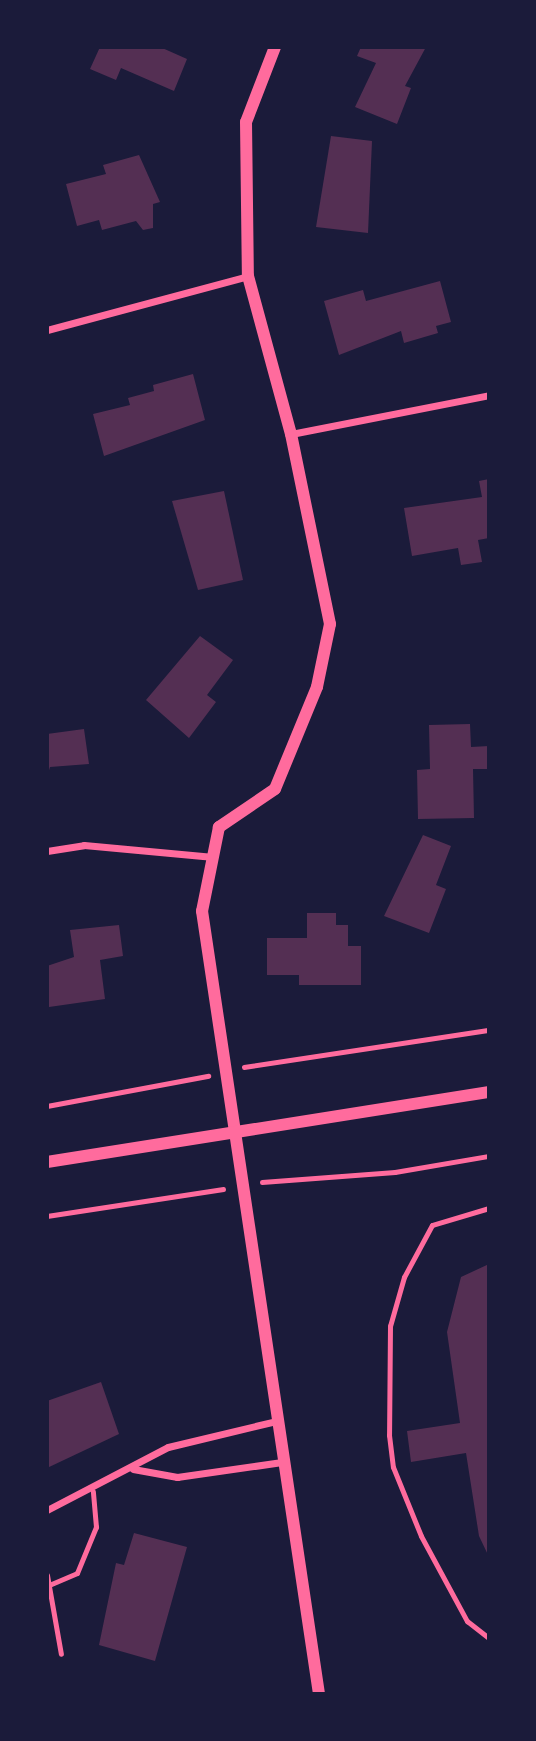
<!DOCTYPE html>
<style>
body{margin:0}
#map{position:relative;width:536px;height:1741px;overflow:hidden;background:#1b1b3a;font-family:"Exo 2",sans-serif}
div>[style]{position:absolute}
.building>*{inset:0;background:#542f53}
.path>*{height:4.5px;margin:-2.25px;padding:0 2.25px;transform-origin:2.25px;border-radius:2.25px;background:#ff6b9d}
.service>*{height:5px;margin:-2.5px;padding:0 2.5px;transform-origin:2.5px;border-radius:2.5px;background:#ff6b9d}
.minor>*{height:7px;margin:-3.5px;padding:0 3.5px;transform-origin:3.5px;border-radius:3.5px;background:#ff6b9d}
.tertiary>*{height:12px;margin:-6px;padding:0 6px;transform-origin:6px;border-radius:6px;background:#ff6b9d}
span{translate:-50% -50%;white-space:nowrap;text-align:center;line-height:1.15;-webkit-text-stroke:7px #1b1b3a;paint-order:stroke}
.frame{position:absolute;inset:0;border:49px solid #1b1b3a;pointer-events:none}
</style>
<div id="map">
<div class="building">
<div style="clip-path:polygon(100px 47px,160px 47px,187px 59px,174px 91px,121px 68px,116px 80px,90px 69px)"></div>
<div style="clip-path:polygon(361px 47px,426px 47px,405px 86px,411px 88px,397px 124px,355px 107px,376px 63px,357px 56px)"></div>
<div style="clip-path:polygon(331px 136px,372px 141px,368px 233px,316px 227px)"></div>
<div style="clip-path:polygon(139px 155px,160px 202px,153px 204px,153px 228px,143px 230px,136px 221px,102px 230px,99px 220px,77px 226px,66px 184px,106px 174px,103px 165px)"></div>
<div style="clip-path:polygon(440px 281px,451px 322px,436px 326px,438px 333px,404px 343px,401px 331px,339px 355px,324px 301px,363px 290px,366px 301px)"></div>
<div style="clip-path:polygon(193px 374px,205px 420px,104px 456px,93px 414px,130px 405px,128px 398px,154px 391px,153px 385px)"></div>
<div style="clip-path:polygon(489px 479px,489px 538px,478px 540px,482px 562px,461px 565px,458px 548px,412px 556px,404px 508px,482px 497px,479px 481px)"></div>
<div style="clip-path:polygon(224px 491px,243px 580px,198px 590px,172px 501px)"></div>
<div style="clip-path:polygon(200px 636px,233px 660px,207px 695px,216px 702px,189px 738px,146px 700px)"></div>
<div style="clip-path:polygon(470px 724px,471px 747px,489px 746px,489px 769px,473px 769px,474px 818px,418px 819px,417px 770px,430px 769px,429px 725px)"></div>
<div style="clip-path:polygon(84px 729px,89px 764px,50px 767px,47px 777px,47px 734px)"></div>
<div style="clip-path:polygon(423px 835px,451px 846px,436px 885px,446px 889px,429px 933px,384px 916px)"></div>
<div style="clip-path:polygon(307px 913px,336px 913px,336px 925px,348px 925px,348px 946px,361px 946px,361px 985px,299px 985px,299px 975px,267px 975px,267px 938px,307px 938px)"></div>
<div style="clip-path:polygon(119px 925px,123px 956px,100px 960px,105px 999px,49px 1007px,47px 966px,74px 957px,70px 930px)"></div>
<div style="clip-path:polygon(489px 1264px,489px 1557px,479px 1536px,466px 1453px,411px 1462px,407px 1431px,460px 1423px,447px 1332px,461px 1277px)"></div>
<div style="clip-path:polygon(101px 1382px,119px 1434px,47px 1468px,47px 1401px)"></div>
<div style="clip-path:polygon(134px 1533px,187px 1547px,155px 1661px,99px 1645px,116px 1563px,124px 1565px)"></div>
</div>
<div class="path">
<div style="left:244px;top:1067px;width:248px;rotate:-8.6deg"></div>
<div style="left:47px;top:1106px;width:164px;rotate:-10.6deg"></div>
<div style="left:262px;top:1182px;width:133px;rotate:-4.3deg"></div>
<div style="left:395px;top:1172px;width:95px;rotate:-9.7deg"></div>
<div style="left:47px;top:1216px;width:178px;rotate:-8.7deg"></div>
</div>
<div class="service">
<div style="left:489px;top:1208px;width:59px;rotate:163.4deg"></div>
<div style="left:432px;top:1225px;width:59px;rotate:118.3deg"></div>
<div style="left:404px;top:1277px;width:51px;rotate:105.9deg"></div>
<div style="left:390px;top:1326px;width:109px;rotate:90.5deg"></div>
<div style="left:389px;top:1435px;width:32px;rotate:83deg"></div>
<div style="left:393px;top:1467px;width:74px;rotate:67.9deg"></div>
<div style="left:421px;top:1536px;width:97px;rotate:61.6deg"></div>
<div style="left:467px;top:1621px;width:28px;rotate:38deg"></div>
<div style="left:47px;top:1575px;width:80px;rotate:80deg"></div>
<div style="left:49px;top:1585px;width:30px;rotate:-23deg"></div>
<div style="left:77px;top:1573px;width:50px;rotate:-67.6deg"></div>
<div style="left:96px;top:1527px;width:36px;rotate:-95deg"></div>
</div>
<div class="minor">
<div style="left:47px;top:330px;width:208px;rotate:-15deg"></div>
<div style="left:291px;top:434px;width:202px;rotate:-11.1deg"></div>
<div style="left:47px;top:851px;width:37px;rotate:-9deg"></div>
<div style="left:84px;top:845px;width:130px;rotate:5.3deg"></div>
<div style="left:133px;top:1469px;width:45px;rotate:10.3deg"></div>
<div style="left:177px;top:1477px;width:106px;rotate:-8.1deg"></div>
<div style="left:47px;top:1510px;width:136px;rotate:-27.5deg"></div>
<div style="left:168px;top:1447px;width:111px;rotate:-13.5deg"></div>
</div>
<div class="tertiary">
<div style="left:275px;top:47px;width:80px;rotate:111.1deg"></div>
<div style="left:246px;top:122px;width:154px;rotate:89.3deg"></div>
<div style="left:248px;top:276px;width:164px;rotate:74.8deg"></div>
<div style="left:291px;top:434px;width:194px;rotate:78.4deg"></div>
<div style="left:330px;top:624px;width:64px;rotate:101.7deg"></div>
<div style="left:317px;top:687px;width:110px;rotate:112.4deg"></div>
<div style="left:275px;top:789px;width:68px;rotate:145.8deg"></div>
<div style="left:219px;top:827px;width:86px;rotate:101.4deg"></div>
<div style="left:202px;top:911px;width:792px;rotate:81.5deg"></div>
<div style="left:47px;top:1162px;width:448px;rotate:-9deg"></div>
</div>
<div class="frame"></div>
</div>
